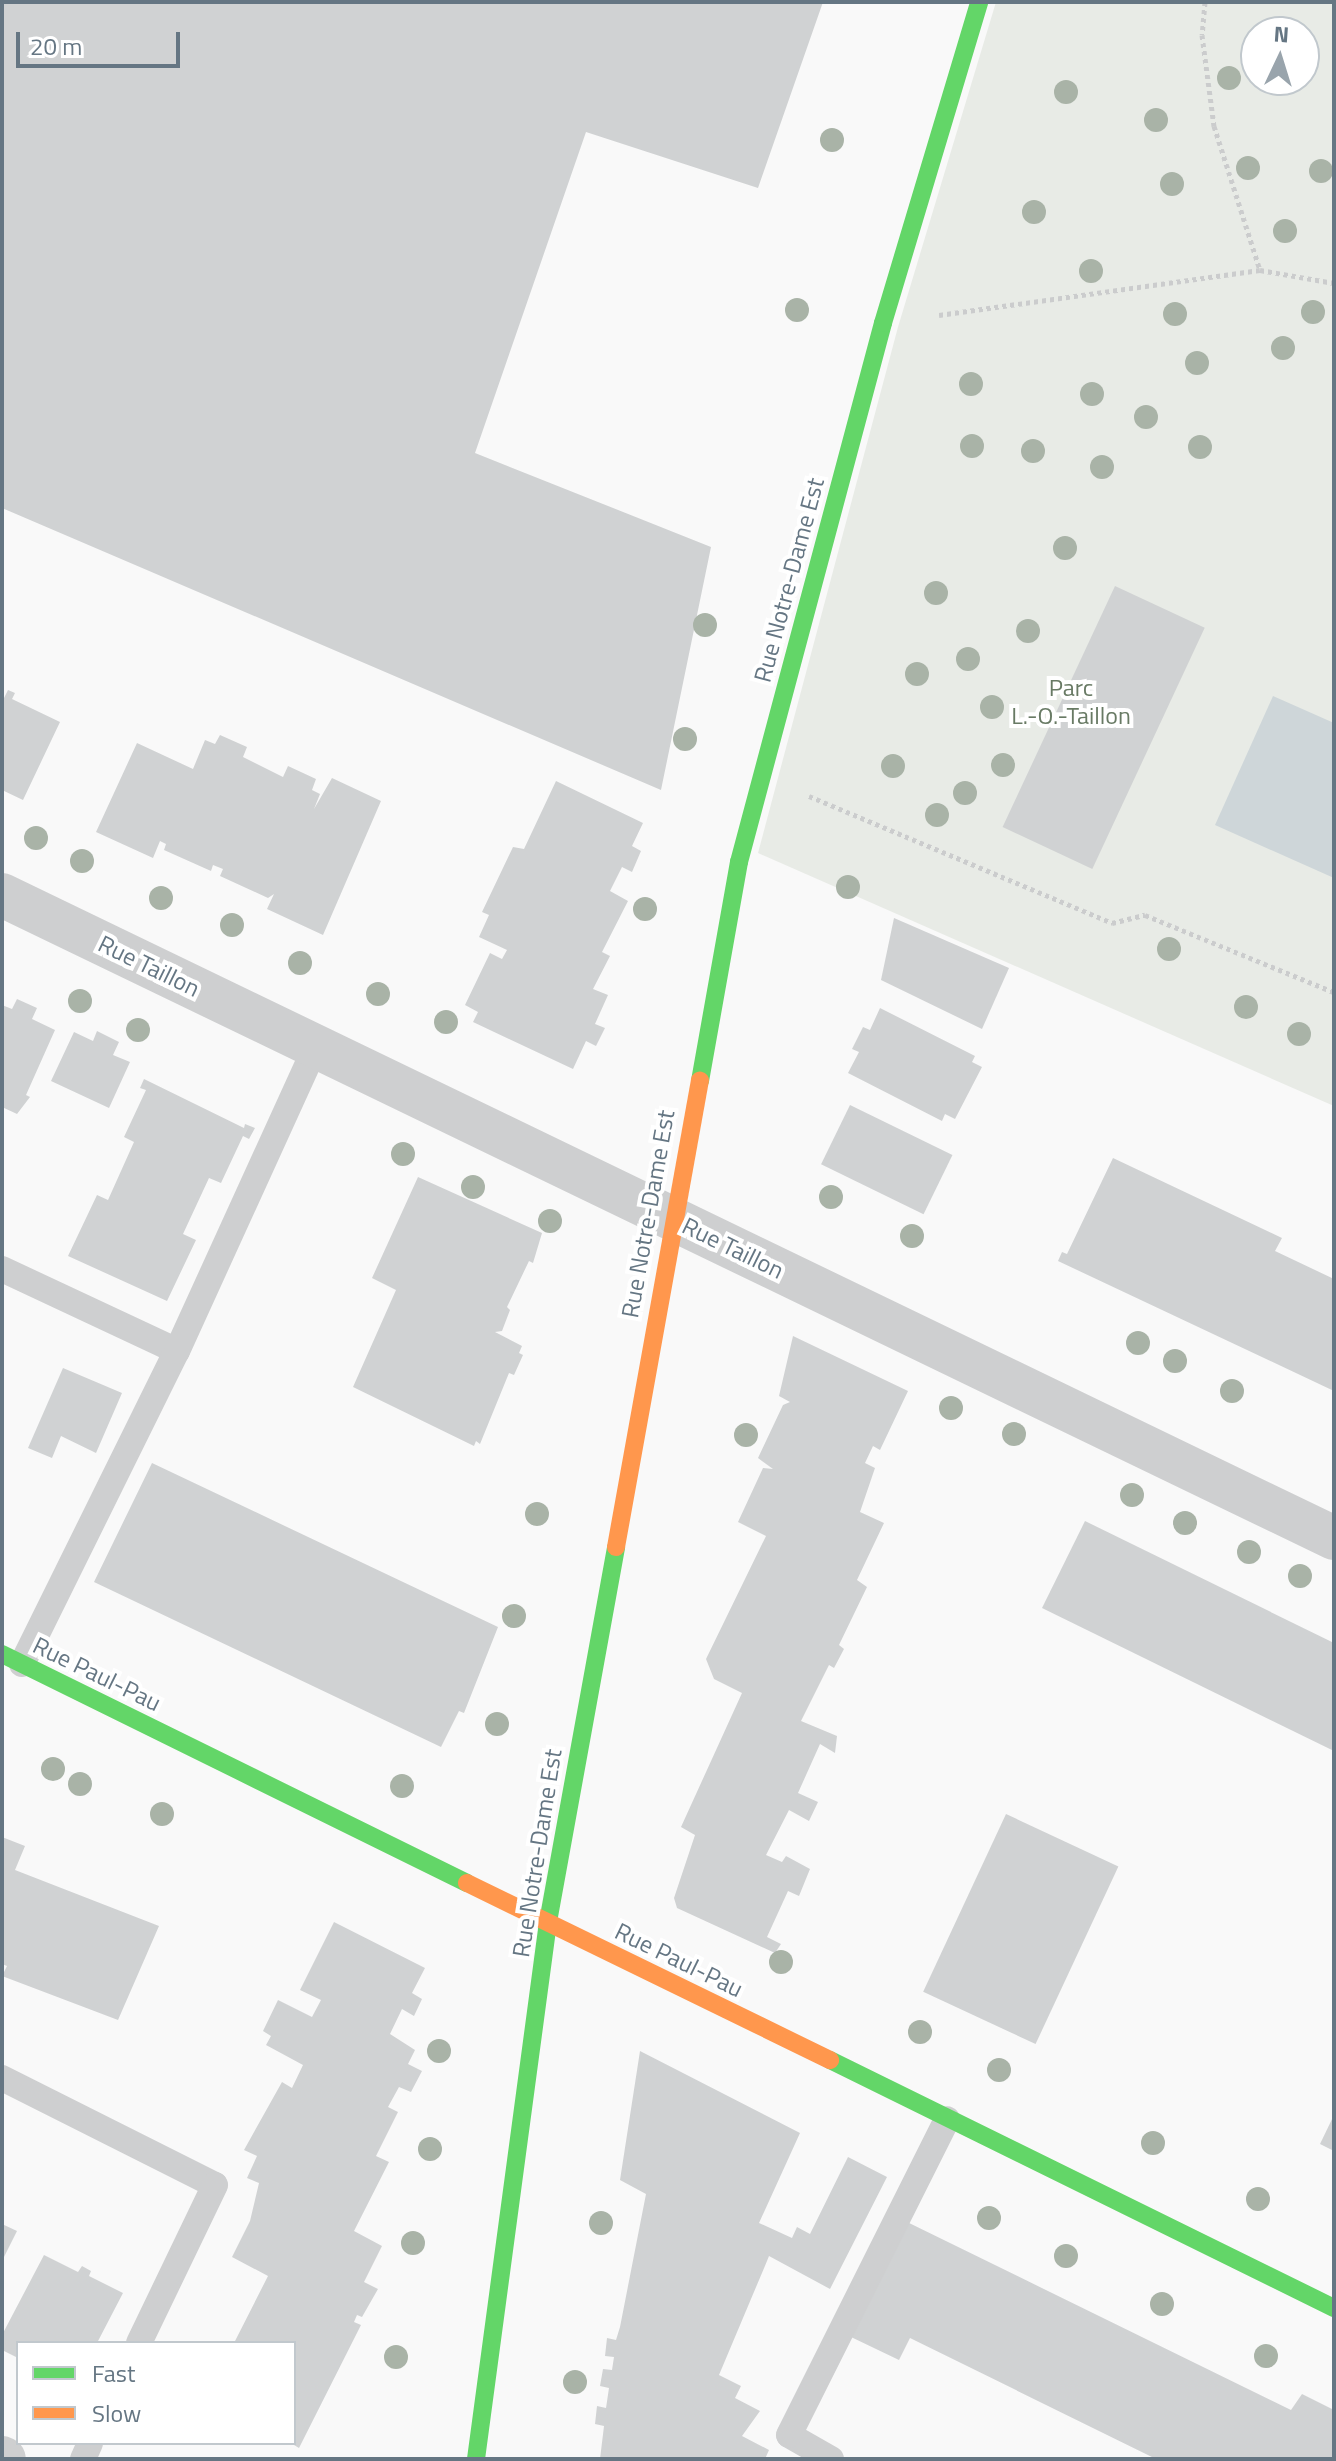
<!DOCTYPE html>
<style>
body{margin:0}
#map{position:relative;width:1336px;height:2461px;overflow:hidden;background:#f9f9f9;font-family:"Titillium Web",sans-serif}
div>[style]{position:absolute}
.green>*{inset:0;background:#e8ebe6}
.water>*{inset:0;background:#ced6d9}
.building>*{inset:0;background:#d0d2d3;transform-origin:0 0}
.path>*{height:5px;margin-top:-2.5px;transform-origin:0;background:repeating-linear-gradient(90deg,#cbcccd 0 4px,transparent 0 8px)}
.lane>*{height:26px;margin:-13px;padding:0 13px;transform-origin:13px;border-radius:13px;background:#cecfd0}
.street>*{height:44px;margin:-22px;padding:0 22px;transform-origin:22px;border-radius:22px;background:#cecfd0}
.fast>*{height:18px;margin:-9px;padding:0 9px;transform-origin:9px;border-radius:9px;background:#63d668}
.slow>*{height:18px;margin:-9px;padding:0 9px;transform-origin:9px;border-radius:9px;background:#ff974d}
.trees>*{width:24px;height:24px;margin:-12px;border-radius:50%;background:#a9b3a7}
span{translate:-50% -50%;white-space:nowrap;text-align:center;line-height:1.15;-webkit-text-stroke:8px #fff;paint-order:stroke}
.street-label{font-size:24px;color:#657683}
.park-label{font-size:24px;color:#687a64}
.frame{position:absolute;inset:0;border:4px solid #657683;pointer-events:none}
.legend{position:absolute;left:16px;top:2341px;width:280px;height:104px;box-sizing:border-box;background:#fff;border:2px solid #c1c8cd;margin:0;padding:10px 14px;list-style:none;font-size:24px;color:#657683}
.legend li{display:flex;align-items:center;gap:16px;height:40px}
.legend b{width:40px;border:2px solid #c1c8cd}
.north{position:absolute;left:1240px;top:16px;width:80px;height:80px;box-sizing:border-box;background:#fff;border:2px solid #c1c8cd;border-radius:50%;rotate:4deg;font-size:22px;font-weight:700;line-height:32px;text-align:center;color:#657683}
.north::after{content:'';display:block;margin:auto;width:28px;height:36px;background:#99a4ac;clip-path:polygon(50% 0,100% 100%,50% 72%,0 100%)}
.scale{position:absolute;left:16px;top:32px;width:164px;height:36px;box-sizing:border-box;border:4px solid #657683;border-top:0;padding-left:10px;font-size:24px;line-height:28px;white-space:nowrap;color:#657683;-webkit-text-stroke:6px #fff;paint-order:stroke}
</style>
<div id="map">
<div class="green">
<div style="clip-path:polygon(evenodd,996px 2px,1334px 2px,1334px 1106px,758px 853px,898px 327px,996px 2px,1256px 32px,1304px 32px,1304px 80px,1256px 80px,1256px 32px)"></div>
</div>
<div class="water">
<div style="clip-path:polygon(1273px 696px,1334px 723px,1334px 878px,1215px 825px)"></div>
</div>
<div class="building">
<div style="clip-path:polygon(2px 2px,823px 2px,758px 188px,586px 132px,475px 453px,711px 547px,661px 790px,2px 508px)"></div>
<div style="left:1115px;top:586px;width:99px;height:266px;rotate:25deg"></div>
<div style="clip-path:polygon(8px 690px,15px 693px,12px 699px,60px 722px,23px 800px,2px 790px,2px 702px)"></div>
<div style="clip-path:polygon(220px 735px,247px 747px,243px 757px,283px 777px,288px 766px,316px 779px,312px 790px,320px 794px,314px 809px,332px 778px,381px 801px,323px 935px,267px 909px,274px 894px,268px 898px,220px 876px,223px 869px,213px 865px,211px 871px,164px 850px,166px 844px,160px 841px,153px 858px,96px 832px,137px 743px,193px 769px,205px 740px,215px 744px)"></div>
<div style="clip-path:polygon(556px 781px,643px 823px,632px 846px,641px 851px,632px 872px,622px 867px,610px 891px,628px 901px,602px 952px,610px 956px,593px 989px,608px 995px,595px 1024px,605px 1028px,596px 1046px,586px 1041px,573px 1069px,473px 1022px,478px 1012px,465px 1005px,490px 953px,502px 959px,507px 950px,479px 937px,489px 915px,482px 912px,513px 847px,524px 849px)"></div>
<div style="clip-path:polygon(894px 918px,1009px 968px,982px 1029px,881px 980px)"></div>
<div style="clip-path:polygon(17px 999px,37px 1008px,32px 1019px,55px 1030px,26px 1095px,30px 1097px,17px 1114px,2px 1107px,2px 1005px,12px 1009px)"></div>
<div style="clip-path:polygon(880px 1008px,975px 1056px,972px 1062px,982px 1067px,955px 1119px,945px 1114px,942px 1121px,848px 1073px,859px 1052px,852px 1049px,863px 1027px,870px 1030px)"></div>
<div style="clip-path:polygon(97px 1031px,119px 1042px,113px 1055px,130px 1062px,109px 1108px,51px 1081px,74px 1032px,93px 1041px)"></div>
<div style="clip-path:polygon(144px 1079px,244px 1128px,245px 1124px,255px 1128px,249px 1139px,243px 1136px,221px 1183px,209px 1178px,183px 1234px,196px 1240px,167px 1301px,68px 1256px,97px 1195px,108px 1200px,134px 1142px,124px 1137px,146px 1090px,140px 1088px)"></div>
<div style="left:850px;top:1105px;width:114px;height:66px;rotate:26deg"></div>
<div style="clip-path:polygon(1113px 1158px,1282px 1238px,1275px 1251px,1334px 1279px,1334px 1391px,1058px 1261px,1062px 1252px,1067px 1254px)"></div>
<div style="clip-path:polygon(418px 1177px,542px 1233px,533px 1263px,529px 1261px,507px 1307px,510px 1310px,502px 1331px,495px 1332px,522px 1346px,519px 1353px,523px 1355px,514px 1375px,509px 1373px,480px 1444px,476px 1441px,474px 1446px,353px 1387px,396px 1290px,372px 1278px)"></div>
<div style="clip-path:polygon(793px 1336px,908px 1391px,880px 1450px,873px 1446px,865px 1463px,875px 1468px,860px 1512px,884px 1523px,857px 1580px,867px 1587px,839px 1645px,844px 1649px,834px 1668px,829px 1665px,801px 1721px,837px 1736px,835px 1753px,820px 1744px,798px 1793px,818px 1802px,809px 1821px,789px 1810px,766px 1855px,782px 1862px,786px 1856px,810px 1869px,799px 1896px,788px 1891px,767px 1937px,781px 1944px,775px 1953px,677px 1908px,674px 1898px,695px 1835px,681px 1827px,742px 1693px,714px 1679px,706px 1659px,766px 1536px,738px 1522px,763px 1468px,773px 1469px,758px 1458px,783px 1405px,790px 1402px,779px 1396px)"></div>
<div style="clip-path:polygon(63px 1368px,122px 1393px,96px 1453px,61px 1436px,52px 1458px,28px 1448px)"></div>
<div style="clip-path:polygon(152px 1463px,498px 1627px,464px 1713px,459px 1711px,441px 1747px,94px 1582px)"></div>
<div style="clip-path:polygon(1085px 1521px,1334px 1643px,1334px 1751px,1042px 1608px)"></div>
<div style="left:1006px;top:1814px;width:124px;height:196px;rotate:25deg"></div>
<div style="clip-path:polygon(2px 1837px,25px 1846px,15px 1870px,159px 1926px,118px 2020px,2px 1976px,7px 1966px,2px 1964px)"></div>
<div style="clip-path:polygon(334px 1922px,425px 1968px,412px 1993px,422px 1999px,414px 2016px,402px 2009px,390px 2034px,415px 2050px,408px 2064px,422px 2071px,411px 2092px,399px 2087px,388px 2107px,398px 2112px,376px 2156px,389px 2162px,354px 2231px,382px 2246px,364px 2282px,378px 2289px,362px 2317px,357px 2315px,354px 2322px,361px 2325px,299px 2448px,294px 2445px,294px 2343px,234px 2343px,268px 2276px,232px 2257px,250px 2221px,259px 2183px,247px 2178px,257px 2156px,244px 2150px,282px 2082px,292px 2088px,303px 2065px,266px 2045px,271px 2036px,263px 2031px,278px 2000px,312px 2017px,321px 2000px,300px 1990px)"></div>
<div style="clip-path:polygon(640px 2051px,800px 2133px,759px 2223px,792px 2238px,797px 2227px,810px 2234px,848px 2157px,887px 2177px,830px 2289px,769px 2256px,767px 2261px,719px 2375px,741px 2386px,735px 2398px,760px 2411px,742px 2436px,769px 2450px,765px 2459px,600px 2459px,604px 2426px,595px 2424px,597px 2406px,606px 2408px,609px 2388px,600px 2386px,603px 2369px,612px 2370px,614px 2357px,605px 2356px,607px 2338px,616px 2340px,620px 2327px,646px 2194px,620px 2180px)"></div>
<div style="clip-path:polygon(1334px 2115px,1334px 2151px,1320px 2144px)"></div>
<div style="clip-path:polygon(905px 2221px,1291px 2410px,1302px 2394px,1334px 2410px,1334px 2459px,1156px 2459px,910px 2338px,899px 2360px,851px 2337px)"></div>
<div style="clip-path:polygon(2px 2224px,17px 2231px,2px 2261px)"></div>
<div style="clip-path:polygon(44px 2255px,78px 2272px,82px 2266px,91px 2271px,89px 2276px,123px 2293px,97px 2343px,18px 2343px,18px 2358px,2px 2350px,2px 2335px)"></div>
</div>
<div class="path">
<div style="left:1205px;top:2px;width:33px;rotate:95deg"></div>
<div style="left:1202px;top:35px;width:92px;rotate:82.5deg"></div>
<div style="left:1214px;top:126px;width:151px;rotate:72.3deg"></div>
<div style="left:939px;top:315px;width:324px;rotate:-8deg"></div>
<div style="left:1260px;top:270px;width:75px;rotate:10deg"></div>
<div style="left:809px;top:796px;width:329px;rotate:22.7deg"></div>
<div style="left:1112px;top:923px;width:34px;rotate:-14deg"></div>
<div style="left:1145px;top:915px;width:204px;rotate:22.2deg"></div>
</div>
<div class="lane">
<div style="left:2px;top:1269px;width:193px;rotate:25.1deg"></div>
<div style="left:22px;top:1664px;width:349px;rotate:-63.7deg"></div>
<div style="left:177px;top:1351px;width:335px;rotate:-65.5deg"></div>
<div style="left:2px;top:2078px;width:238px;rotate:26.7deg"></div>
<div style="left:215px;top:2185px;width:175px;rotate:115.7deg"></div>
<div style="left:83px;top:2459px;width:17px;rotate:-66deg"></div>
<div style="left:831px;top:2459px;width:48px;rotate:-150.3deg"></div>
<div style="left:789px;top:2435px;width:353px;rotate:-63.4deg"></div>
</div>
<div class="street">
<div style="left:2px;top:895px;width:1479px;rotate:25.77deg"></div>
<div style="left:2px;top:2458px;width:2px;rotate:27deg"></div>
</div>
<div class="fast">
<div style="left:700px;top:1081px;width:222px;rotate:-79.9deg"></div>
<div style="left:739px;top:862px;width:558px;rotate:-75.04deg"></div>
<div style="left:883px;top:323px;width:335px;rotate:-73.3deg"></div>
<div style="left:2px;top:1654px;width:518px;rotate:26.22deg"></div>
<div style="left:830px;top:2060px;width:562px;rotate:26.2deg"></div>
<div style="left:476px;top:2459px;width:542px;rotate:-82.36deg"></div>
<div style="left:548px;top:1922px;width:381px;rotate:-79.7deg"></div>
</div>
<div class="slow">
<div style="left:616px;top:1547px;width:474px;rotate:-79.8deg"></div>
<div style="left:467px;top:1883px;width:404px;rotate:26deg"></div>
</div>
<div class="trees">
<div style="left:1229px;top:78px"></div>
<div style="left:1066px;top:92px"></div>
<div style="left:1156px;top:120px"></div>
<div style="left:832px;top:140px"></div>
<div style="left:1248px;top:168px"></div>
<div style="left:1321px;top:171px"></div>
<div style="left:1172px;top:184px"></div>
<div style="left:1034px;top:212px"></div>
<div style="left:1285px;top:231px"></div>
<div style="left:1091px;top:271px"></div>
<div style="left:797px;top:310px"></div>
<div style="left:1313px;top:312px"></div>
<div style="left:1175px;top:314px"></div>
<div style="left:1283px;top:348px"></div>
<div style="left:1197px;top:363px"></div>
<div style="left:971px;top:384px"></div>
<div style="left:1092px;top:394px"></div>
<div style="left:1146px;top:417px"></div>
<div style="left:972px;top:446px"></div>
<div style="left:1200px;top:447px"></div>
<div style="left:1033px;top:451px"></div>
<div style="left:1102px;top:467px"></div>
<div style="left:1065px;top:548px"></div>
<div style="left:936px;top:593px"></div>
<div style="left:705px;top:625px"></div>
<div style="left:1028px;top:631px"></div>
<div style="left:968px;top:659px"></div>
<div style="left:917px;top:674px"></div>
<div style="left:992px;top:707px"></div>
<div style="left:685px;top:739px"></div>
<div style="left:1003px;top:765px"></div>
<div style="left:893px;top:766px"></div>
<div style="left:965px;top:793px"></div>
<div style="left:937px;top:815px"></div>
<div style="left:36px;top:838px"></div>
<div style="left:82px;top:861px"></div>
<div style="left:848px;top:887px"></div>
<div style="left:161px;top:898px"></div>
<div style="left:645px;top:909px"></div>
<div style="left:232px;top:925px"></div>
<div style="left:1169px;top:949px"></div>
<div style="left:300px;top:963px"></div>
<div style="left:378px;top:994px"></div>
<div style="left:80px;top:1001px"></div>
<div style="left:1246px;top:1007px"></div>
<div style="left:446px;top:1022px"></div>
<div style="left:138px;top:1030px"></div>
<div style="left:1299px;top:1034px"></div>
<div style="left:403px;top:1154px"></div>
<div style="left:473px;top:1187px"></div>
<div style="left:831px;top:1197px"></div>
<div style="left:550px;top:1221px"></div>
<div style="left:912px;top:1236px"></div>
<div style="left:1138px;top:1343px"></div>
<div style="left:1175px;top:1361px"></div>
<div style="left:1232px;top:1391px"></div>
<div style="left:951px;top:1408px"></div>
<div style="left:1014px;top:1434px"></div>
<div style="left:746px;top:1435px"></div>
<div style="left:1132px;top:1495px"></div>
<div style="left:537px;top:1514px"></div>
<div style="left:1185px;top:1523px"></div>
<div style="left:1249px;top:1552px"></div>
<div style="left:1300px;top:1576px"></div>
<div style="left:514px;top:1616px"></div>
<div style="left:497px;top:1724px"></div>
<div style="left:53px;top:1769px"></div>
<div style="left:80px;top:1784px"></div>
<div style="left:402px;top:1786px"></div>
<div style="left:162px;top:1814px"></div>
<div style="left:781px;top:1962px"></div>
<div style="left:920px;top:2032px"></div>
<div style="left:439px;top:2051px"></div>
<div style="left:999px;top:2070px"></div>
<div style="left:1153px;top:2143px"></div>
<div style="left:430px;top:2149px"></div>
<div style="left:1258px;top:2199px"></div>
<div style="left:989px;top:2218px"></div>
<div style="left:601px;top:2223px"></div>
<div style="left:413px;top:2243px"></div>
<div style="left:1066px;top:2256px"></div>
<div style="left:1162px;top:2304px"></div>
<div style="left:1266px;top:2356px"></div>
<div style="left:396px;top:2357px"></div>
<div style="left:575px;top:2382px"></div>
</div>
<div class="street-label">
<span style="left:789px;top:580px;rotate:-75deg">Rue Notre-Dame Est</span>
<span style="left:149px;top:966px;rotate:26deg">Rue Taillon</span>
<span style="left:648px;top:1214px;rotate:-80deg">Rue Notre-Dame Est</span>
<span style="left:733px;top:1248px;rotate:26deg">Rue Taillon</span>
<span style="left:97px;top:1674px;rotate:26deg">Rue Paul-Pau</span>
<span style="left:537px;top:1853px;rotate:-81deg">Rue Notre-Dame Est</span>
<span style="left:679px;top:1960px;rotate:26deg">Rue Paul-Pau</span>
</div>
<div class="park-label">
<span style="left:1071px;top:702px">Parc<br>L.-O.-Taillon</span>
</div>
<div class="frame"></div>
<ul class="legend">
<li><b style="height:10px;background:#63d668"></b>Fast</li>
<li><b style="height:10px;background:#ff974d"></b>Slow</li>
</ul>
<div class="north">N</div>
<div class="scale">20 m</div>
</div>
